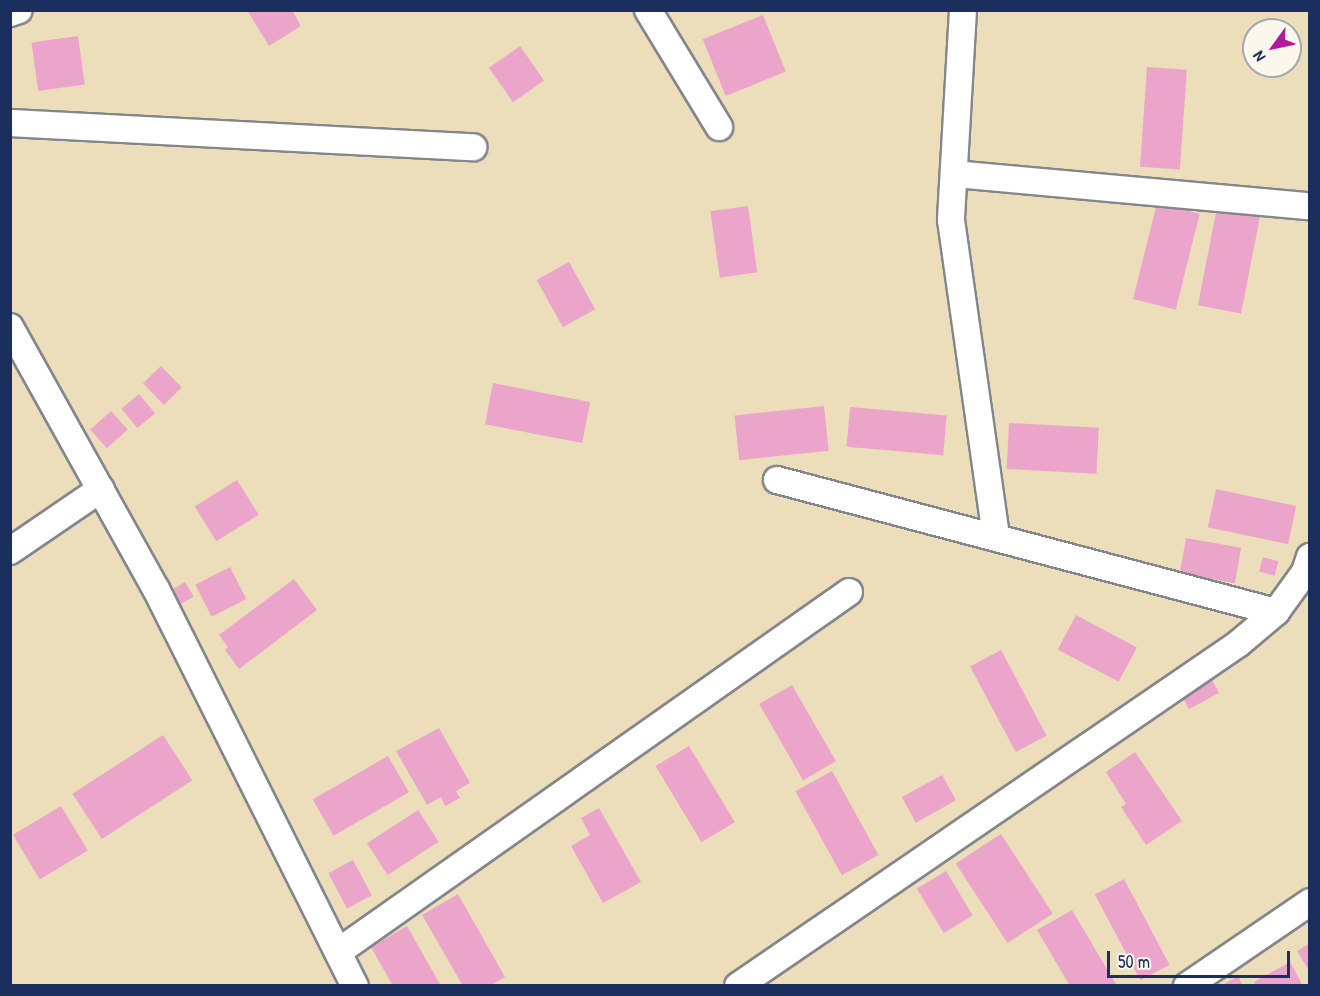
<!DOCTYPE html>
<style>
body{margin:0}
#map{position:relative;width:1320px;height:996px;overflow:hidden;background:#ecdebb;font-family:"Patrick Hand",sans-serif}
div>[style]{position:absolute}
.building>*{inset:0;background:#eca5ca;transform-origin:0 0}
.roads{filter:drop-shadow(2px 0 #84868c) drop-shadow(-2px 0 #84868c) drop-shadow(0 2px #84868c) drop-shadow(0 -2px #84868c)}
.street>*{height:26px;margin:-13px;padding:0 13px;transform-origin:13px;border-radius:13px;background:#fff}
span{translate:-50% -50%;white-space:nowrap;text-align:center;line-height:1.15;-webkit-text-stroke:4.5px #fbf7ec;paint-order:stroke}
.frame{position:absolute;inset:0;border:12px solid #1b2f5e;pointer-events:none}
.north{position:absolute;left:1242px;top:18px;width:60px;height:60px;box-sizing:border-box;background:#fbf7ec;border:2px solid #a1a7b3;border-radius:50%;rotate:237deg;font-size:16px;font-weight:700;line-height:24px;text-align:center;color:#1b2f5e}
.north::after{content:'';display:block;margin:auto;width:21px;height:27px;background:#b5179e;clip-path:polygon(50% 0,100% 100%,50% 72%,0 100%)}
.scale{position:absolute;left:1107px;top:951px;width:183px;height:27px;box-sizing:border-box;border:3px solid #1b2f5e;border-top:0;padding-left:8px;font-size:18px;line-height:21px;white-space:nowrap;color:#1b2f5e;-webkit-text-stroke:4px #fbf7ec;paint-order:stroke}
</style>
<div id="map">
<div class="building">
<div style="clip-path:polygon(247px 10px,292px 10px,301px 26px,269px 46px)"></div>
<div style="left:763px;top:15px;width:61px;height:65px;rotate:68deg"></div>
<div style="left:78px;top:36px;width:49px;height:47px;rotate:82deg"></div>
<div style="left:520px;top:46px;width:42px;height:38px;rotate:55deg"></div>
<div style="left:1147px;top:67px;width:40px;height:100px;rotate:4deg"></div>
<div style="left:1157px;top:203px;width:44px;height:99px;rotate:14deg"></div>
<div style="left:748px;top:206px;width:67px;height:38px;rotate:82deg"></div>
<div style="left:1217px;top:207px;width:44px;height:100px;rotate:11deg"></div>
<div style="left:569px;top:262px;width:54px;height:37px;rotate:61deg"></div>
<div style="left:161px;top:366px;width:30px;height:25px;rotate:46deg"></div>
<div style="left:493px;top:383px;width:99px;height:42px;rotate:11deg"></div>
<div style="left:139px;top:394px;width:25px;height:23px;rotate:50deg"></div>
<div style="left:824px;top:406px;width:45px;height:90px;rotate:84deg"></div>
<div style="left:850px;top:407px;width:97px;height:40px;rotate:5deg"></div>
<div style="left:111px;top:411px;width:25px;height:28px;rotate:48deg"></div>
<div style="left:1009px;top:423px;width:90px;height:46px;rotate:3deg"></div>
<div style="left:237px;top:480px;width:41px;height:50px;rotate:58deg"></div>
<div style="left:1216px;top:489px;width:82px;height:39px;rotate:12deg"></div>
<div style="left:1186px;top:538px;width:56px;height:36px;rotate:10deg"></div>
<div style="left:1263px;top:557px;width:16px;height:15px;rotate:15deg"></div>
<div style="left:230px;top:567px;width:36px;height:39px;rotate:63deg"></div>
<div style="clip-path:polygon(294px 579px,317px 610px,239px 669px,225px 650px,228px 647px,219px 635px)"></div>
<div style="left:185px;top:582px;width:17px;height:18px;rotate:59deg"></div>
<div style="left:1076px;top:615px;width:69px;height:39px;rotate:28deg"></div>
<div style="left:1001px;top:650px;width:97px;height:35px;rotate:62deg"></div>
<div style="left:1211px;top:678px;width:17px;height:34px;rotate:62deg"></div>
<div style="left:792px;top:685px;width:88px;height:38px;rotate:60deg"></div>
<div style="clip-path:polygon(439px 728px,470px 783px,456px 791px,460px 798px,445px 806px,441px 797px,427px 805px,396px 751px)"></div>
<div style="left:163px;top:735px;width:54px;height:108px;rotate:57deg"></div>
<div style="left:689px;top:746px;width:89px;height:39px;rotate:59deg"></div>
<div style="clip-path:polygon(1135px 752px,1182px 821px,1146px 845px,1121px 807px,1126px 804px,1106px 772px)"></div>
<div style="left:388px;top:756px;width:42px;height:87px;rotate:60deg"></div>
<div style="left:832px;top:771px;width:96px;height:42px;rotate:61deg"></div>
<div style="left:942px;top:775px;width:29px;height:46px;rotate:61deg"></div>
<div style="left:61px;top:806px;width:52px;height:56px;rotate:59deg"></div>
<div style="clip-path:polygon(599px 808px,641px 882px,603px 903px,571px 846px,590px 835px,581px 818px)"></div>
<div style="left:418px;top:810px;width:38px;height:61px;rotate:57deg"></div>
<div style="left:1001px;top:834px;width:95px;height:54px;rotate:57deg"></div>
<div style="left:353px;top:860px;width:40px;height:28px;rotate:62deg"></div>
<div style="left:946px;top:871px;width:52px;height:34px;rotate:59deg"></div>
<div style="left:1124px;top:879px;width:97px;height:33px;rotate:62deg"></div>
<div style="clip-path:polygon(458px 894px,505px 977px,490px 986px,463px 986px,422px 915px)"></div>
<div style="clip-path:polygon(1072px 910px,1117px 986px,1070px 986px,1037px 930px)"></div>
<div style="clip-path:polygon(407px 926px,441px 986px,393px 986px,371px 947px)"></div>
<div style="clip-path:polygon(1310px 943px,1310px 972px,1297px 951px)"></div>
<div style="clip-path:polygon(1290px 962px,1303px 986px,1257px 986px,1254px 982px)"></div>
<div style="clip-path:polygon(1238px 976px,1243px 986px,1221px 986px)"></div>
</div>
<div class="roads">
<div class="street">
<div style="left:648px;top:10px;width:137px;rotate:58.7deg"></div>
<div style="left:963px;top:10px;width:210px;rotate:93.3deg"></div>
<div style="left:951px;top:220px;width:321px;rotate:81.9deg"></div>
<div style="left:10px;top:13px;width:9px;rotate:-18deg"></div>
<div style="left:10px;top:123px;width:464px;rotate:3deg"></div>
<div style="left:955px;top:174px;width:356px;rotate:5.2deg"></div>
<div style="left:10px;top:327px;width:300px;rotate:60.9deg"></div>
<div style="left:156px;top:589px;width:444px;rotate:63.4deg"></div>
<div style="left:777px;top:480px;width:516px;rotate:14.82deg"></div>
<div style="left:10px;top:551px;width:110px;rotate:-34.3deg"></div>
<div style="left:338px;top:952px;width:625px;rotate:-35.16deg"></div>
<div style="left:738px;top:986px;width:606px;rotate:-34.37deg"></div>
<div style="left:1238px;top:644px;width:50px;rotate:-40.1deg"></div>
<div style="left:1276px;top:612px;width:49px;rotate:-54.1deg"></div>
<div style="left:1305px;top:572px;width:16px;rotate:-72deg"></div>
<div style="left:1187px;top:986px;width:149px;rotate:-34.3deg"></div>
</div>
</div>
<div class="frame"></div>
<div class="north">N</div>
<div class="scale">50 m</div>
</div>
